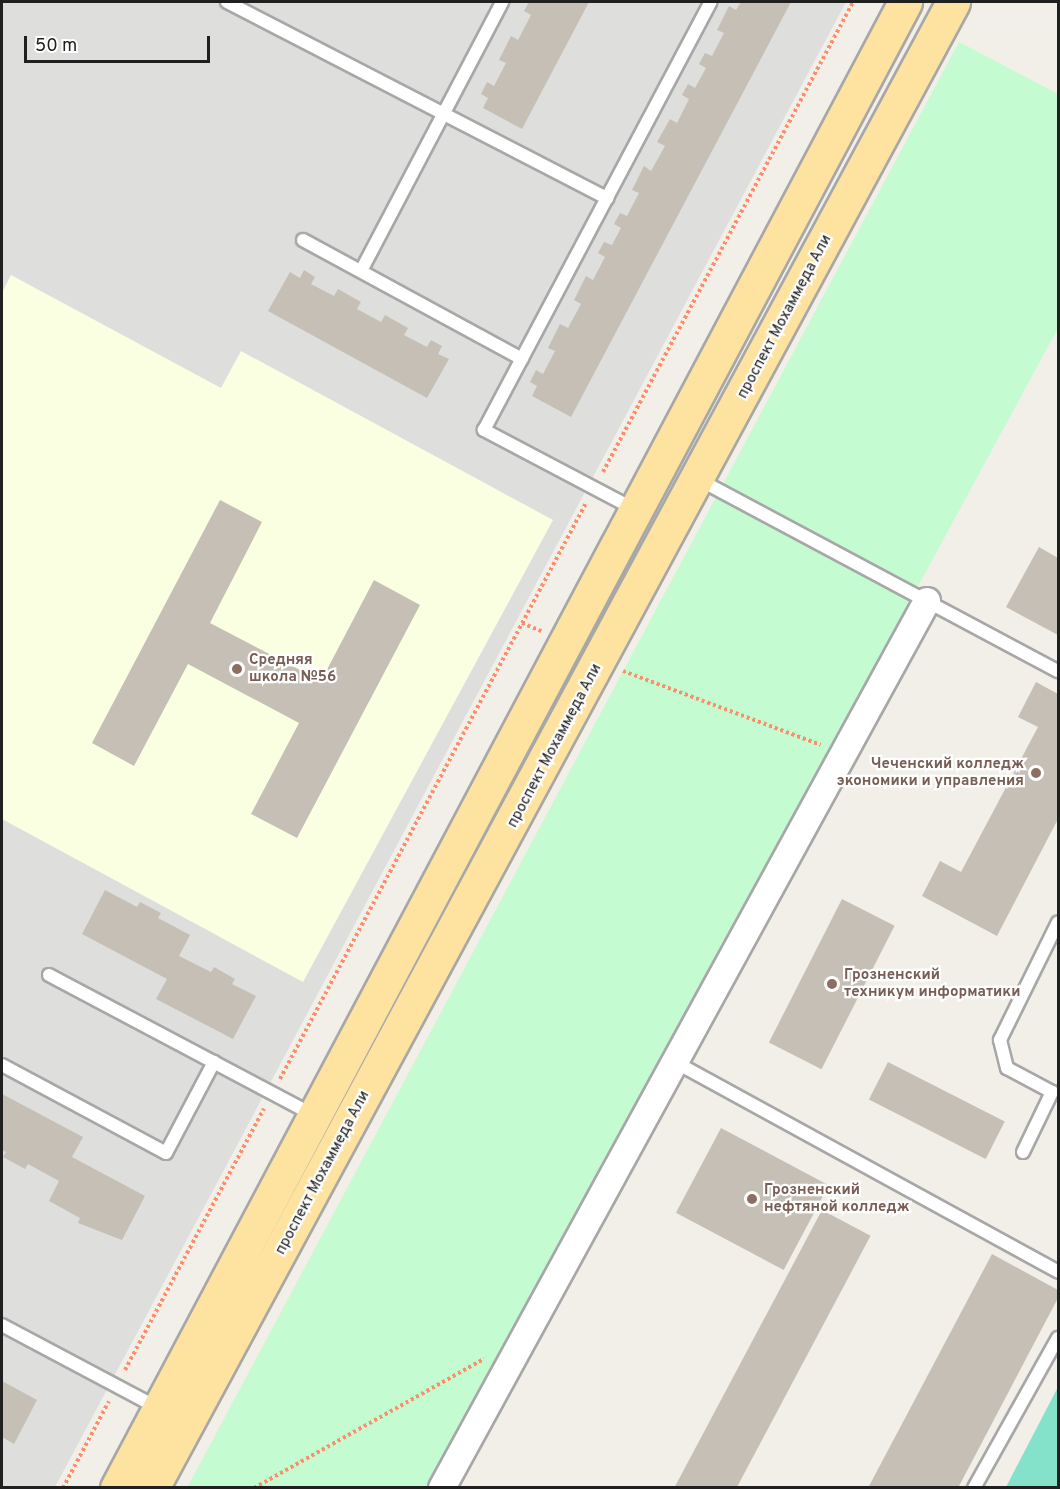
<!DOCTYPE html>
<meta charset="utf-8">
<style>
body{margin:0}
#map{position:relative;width:1060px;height:1489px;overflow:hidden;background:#f1efe7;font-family:Overpass,sans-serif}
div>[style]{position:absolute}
.residential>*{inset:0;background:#dededd}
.education>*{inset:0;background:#fbffe2}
.park>*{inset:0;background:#c4fbd0}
.pitch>*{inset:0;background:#84e1ca}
.building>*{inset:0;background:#c6bfb6;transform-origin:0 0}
.path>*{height:4px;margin-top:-2px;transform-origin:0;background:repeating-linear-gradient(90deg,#fd8e6c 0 3px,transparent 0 6px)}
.roads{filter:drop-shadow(2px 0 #a7a7a7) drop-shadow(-2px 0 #a7a7a7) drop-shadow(0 2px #a7a7a7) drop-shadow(0 -2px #a7a7a7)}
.lane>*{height:12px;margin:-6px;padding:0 6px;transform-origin:6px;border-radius:6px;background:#fff}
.street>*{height:26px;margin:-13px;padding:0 13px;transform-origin:13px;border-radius:13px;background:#fff}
.primary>*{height:33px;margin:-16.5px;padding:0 16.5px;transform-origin:16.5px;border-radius:16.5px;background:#fee29f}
.dots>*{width:16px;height:16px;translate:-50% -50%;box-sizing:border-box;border:3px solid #fff;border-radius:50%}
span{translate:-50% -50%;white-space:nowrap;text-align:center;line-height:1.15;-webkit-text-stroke:4.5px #fff;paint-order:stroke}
.street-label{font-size:15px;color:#202020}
.education-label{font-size:15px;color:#785e54;font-weight:700}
.left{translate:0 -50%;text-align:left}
.right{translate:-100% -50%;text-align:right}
.frame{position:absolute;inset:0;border:3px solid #202020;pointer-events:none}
.scale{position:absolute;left:24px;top:36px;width:186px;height:27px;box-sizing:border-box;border:3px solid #202020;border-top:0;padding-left:8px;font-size:18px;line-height:21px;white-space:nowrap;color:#202020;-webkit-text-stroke:4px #fff;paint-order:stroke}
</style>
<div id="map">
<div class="residential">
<div style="clip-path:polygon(2px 2px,846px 2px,55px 1487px,2px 1488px)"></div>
</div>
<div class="education">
<div style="clip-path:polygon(11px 275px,221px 388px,241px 351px,553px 520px,303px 982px,2px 819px,2px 293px)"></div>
</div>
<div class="park">
<div style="clip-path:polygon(959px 42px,1058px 94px,1058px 328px,430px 1487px,187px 1488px)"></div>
</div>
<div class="pitch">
<div style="clip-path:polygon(1058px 1387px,1058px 1487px,1006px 1487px)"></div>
</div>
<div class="building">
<div style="clip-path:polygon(529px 2px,589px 2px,522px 129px,483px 108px,488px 98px,481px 94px,487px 82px,494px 86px,506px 63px,499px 60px,511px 36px,518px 40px,531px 15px,524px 11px)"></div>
<div style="clip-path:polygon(741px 2px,791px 2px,571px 417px,532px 396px,537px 386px,530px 382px,536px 370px,543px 374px,555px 351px,548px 348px,560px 324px,568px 328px,581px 304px,574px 300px,586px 276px,593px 280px,605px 257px,598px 253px,604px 242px,612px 245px,621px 228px,614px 224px,620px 213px,627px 216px,639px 193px,632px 190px,644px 166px,651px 171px,665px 146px,657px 142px,670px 119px,677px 123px,689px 99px,682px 95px,688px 84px,695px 88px,706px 68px,699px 64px,705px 53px,712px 56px,724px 33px,717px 30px,729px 6px,736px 10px)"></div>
<div style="clip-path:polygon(304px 270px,315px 277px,311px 284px,334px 296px,338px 289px,361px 302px,357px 309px,381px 322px,385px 315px,408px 328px,404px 335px,427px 347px,431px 340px,442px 346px,438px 354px,449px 359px,427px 398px,268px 311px,290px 272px,300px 278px)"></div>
<div style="clip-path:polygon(220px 500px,262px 522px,210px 623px,321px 681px,374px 580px,420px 605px,297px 838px,251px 814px,299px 723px,188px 664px,134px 766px,92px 743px)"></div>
<div style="clip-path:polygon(1039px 547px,1058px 558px,1058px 635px,1006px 607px)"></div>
<div style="clip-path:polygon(1036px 682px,1058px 694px,1058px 819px,997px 936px,922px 896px,940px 861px,961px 872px,1038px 727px,1018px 717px)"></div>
<div style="clip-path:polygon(105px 890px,137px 907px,140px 902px,161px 913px,158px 918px,190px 935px,179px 956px,211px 972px,214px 967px,235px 979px,232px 984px,256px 996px,233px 1039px,156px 999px,167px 979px,82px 934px)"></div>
<div style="left:842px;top:899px;width:59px;height:161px;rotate:27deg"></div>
<div style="left:888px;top:1062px;width:131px;height:42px;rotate:27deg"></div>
<div style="clip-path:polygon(2px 1094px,83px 1137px,72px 1157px,145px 1196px,122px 1240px,78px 1223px,80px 1218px,49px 1201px,59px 1181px,28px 1164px,25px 1169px,3px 1157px,6px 1152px,2px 1150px)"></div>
<div style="left:721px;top:1128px;width:122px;height:96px;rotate:28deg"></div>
<div style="left:822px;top:1210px;width:55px;height:314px;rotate:28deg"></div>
<div style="clip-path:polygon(992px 1254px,1058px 1290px,1058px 1298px,958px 1488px,868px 1488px)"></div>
<div style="clip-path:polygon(2px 1381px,37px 1400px,14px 1444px,2px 1437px)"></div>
</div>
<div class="path">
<div style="left:603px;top:472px;width:532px;rotate:-61.99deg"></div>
<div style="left:522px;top:623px;width:21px;rotate:23deg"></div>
<div style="left:623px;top:671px;width:211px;rotate:20.5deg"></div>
<div style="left:280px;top:1079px;width:652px;rotate:-62.02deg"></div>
<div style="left:125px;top:1370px;width:296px;rotate:-62deg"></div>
<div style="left:63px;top:1488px;width:98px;rotate:-62.1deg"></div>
<div style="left:254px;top:1488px;width:264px;rotate:-29.3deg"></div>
</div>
<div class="roads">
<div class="lane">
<div style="left:227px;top:2px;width:428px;rotate:27.3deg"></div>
<div style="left:303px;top:240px;width:249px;rotate:28.5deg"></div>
<div style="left:361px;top:271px;width:304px;rotate:-62.3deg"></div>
<div style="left:698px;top:479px;width:408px;rotate:28.1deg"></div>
<div style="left:634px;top:509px;width:170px;rotate:-152.2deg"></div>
<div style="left:484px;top:430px;width:484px;rotate:-62.1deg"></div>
<div style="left:49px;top:975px;width:299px;rotate:27.9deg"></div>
<div style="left:675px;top:1062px;width:437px;rotate:28.7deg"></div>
<div style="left:2px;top:1065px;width:186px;rotate:28.2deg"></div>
<div style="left:166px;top:1153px;width:103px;rotate:-62.2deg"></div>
<div style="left:1023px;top:1152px;width:67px;rotate:-64.2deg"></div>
<div style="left:1052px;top:1092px;width:51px;rotate:-151.9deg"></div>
<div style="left:1007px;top:1068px;width:29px;rotate:-104deg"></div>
<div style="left:1000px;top:1040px;width:131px;rotate:-63.8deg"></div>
<div style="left:2px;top:1325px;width:177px;rotate:28deg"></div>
<div style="left:974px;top:1488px;width:172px;rotate:-60.8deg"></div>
</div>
<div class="street">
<div style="left:442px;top:1488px;width:1011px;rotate:-61.33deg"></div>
</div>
<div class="primary">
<div style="left:117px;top:1488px;width:1682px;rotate:-62.06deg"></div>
<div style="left:152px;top:1488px;width:1688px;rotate:-61.67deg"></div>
</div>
</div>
<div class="dots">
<div style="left:237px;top:669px;background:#8d6e63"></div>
<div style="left:1036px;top:773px;background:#8d6e63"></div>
<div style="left:832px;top:984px;background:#8d6e63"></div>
<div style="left:752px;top:1199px;background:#8d6e63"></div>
</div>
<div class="street-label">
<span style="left:785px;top:317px;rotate:-62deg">проспект Мохаммеда Али</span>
<span style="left:555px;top:746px;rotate:-62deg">проспект Мохаммеда Али</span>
<span style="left:323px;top:1173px;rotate:-62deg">проспект Мохаммеда Али</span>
</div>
<div class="education-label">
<span class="left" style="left:249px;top:669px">Средняя<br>школа №56</span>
<span class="right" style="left:1024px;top:773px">Чеченский колледж<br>экономики и управления</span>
<span class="left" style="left:844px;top:984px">Грозненский<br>техникум информатики</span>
<span class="left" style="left:764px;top:1199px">Грозненский<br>нефтяной колледж</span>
</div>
<div class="frame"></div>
<div class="scale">50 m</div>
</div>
